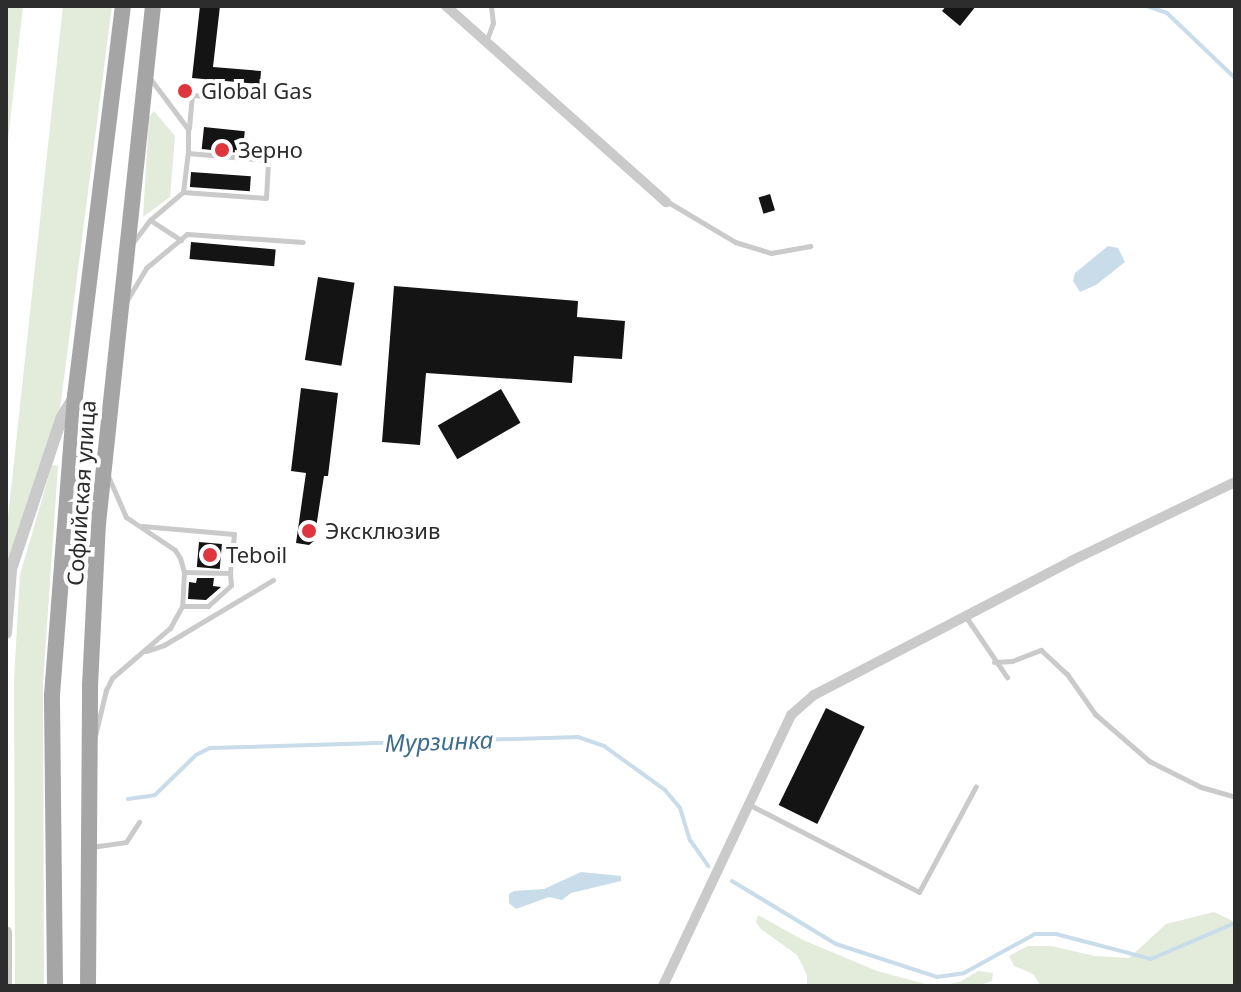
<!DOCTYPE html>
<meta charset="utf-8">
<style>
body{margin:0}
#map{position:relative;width:1241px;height:992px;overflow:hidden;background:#fff;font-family:"Noto Sans",sans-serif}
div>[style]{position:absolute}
.green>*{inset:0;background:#e3ebdb}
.water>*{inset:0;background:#c8dcea}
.stream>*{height:4px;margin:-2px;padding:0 2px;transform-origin:2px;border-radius:2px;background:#c8dcea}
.building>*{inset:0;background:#141414;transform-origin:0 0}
.service>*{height:5px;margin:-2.5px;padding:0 2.5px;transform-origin:2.5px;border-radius:2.5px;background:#cacaca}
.minor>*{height:10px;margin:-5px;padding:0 5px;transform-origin:5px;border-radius:5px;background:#cacaca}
.tertiary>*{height:12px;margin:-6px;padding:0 6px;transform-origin:6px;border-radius:6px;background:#cacaca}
.primary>*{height:16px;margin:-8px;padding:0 8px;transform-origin:8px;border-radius:8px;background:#a5a5a5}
.dots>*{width:22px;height:22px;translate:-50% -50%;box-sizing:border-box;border:4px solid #fff;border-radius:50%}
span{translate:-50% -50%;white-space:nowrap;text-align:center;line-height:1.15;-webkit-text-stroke:8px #fff;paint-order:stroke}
.poi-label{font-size:22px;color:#2d2d2d}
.left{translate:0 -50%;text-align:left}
.street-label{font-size:22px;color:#2d2d2d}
.water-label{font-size:24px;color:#3e6d8d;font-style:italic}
.frame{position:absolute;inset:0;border:8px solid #2d2d2d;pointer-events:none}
</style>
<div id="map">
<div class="green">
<div style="clip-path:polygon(6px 6px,23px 6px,6px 158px)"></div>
<div style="clip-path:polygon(63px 6px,112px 6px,60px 409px,6px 570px,6px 536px)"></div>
<div style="clip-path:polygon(154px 111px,175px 136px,170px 197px,143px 217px,149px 117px)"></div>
<div style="clip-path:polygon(52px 465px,58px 466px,43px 683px,44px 986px,15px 986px,14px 680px,20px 575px)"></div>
<div style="clip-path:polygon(1214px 912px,1235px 922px,1235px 986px,1041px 986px,1033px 974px,1014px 966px,1009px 956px,1028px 946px,1051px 946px,1095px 956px,1129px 958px,1166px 924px)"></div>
<div style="clip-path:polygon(758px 915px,803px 940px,877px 971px,933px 986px,807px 986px,807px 975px,797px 955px,761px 929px,756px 922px)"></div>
<div style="clip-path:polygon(978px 971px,993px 973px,992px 981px,977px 986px,940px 986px,960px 982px)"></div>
</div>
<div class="water">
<div style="clip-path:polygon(1108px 246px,1118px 248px,1125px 262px,1096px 285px,1080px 292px,1073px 281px,1075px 273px)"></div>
<div style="clip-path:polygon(581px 872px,621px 876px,621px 881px,571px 893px,562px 900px,549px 897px,516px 909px,509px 903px,509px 894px,514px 891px,544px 889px)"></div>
</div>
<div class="stream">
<div style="left:1147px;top:6px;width:21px;rotate:19deg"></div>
<div style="left:1167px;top:13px;width:94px;rotate:43.7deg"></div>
<div style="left:128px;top:799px;width:27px;rotate:-8deg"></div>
<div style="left:155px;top:795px;width:57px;rotate:-44.3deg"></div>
<div style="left:196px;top:755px;width:16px;rotate:-27deg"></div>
<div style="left:210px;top:748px;width:368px;rotate:-1.7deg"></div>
<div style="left:578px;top:737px;width:28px;rotate:19deg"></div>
<div style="left:604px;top:746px;width:75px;rotate:35.8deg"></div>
<div style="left:665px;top:790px;width:23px;rotate:50deg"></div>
<div style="left:680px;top:808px;width:34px;rotate:73deg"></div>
<div style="left:690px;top:840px;width:32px;rotate:55deg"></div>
<div style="left:732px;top:881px;width:122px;rotate:31.2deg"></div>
<div style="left:836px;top:944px;width:106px;rotate:18.1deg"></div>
<div style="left:937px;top:977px;width:27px;rotate:-8deg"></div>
<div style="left:964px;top:973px;width:81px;rotate:-28.8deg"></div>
<div style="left:1035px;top:934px;width:21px"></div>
<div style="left:1056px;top:934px;width:98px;rotate:14.7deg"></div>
<div style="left:1151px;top:959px;width:91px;rotate:-23.2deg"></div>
</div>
<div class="building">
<div style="clip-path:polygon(200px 6px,220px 6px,213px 67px,261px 71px,260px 84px,192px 78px)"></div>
<div style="clip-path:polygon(946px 6px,976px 6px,960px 26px,942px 11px)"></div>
<div style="left:204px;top:127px;width:41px;height:22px;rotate:6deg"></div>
<div style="left:191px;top:172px;width:60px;height:15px;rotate:4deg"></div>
<div style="left:770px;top:194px;width:17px;height:12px;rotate:73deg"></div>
<div style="left:191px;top:242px;width:85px;height:17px;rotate:5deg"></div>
<div style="left:318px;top:277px;width:37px;height:84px;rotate:9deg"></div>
<div style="clip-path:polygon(394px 286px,578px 301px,577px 317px,625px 321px,622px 359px,574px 356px,572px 383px,426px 373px,420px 445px,382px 442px)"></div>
<div style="clip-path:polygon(301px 388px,338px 393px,328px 476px,324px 476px,314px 541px,309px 545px,296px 543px,306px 473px,291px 471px)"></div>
<div style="left:501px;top:389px;width:39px;height:73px;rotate:60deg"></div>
<div style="left:199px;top:542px;width:23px;height:25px;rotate:5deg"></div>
<div style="clip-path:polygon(197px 578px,214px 578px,213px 586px,221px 587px,206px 600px,188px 599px,189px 582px,196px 583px)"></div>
<div style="left:826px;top:708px;width:43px;height:108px;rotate:26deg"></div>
</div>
<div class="service">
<div style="left:486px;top:42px;width:20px;rotate:-70deg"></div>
<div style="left:493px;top:23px;width:17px;rotate:-97deg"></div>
<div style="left:189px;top:128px;width:33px;rotate:-85deg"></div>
<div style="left:192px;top:95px;width:70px;rotate:4.1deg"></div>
<div style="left:188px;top:153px;width:80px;rotate:5deg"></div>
<div style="left:183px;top:192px;width:83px;rotate:4.1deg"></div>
<div style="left:266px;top:198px;width:53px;rotate:-86.8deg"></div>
<div style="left:668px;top:202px;width:78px;rotate:30.8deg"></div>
<div style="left:735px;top:242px;width:38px;rotate:17deg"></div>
<div style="left:771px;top:253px;width:40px;rotate:-10deg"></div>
<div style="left:150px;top:220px;width:37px;rotate:33deg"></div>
<div style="left:134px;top:241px;width:26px;rotate:-53deg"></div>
<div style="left:150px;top:220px;width:43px;rotate:-40.3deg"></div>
<div style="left:183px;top:192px;width:39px;rotate:-83deg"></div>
<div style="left:188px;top:153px;width:24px;rotate:-90deg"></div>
<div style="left:188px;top:129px;width:65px;rotate:-126.9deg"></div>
<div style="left:127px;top:300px;width:37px;rotate:-59deg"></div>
<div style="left:146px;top:268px;width:53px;rotate:-39.7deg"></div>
<div style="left:187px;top:234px;width:116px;rotate:3.9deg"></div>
<div style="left:108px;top:476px;width:45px;rotate:66.3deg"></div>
<div style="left:126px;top:517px;width:59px;rotate:34deg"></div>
<div style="left:175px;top:550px;width:9px;rotate:58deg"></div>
<div style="left:180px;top:558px;width:15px;rotate:74deg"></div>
<div style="left:184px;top:572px;width:34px;rotate:93deg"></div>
<div style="left:182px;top:606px;width:26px"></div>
<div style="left:208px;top:606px;width:31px;rotate:-42deg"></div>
<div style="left:231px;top:585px;width:12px;rotate:-95deg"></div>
<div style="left:230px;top:573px;width:46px;rotate:-178.8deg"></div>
<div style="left:142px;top:526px;width:92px;rotate:5deg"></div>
<div style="left:234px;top:534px;width:39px;rotate:96deg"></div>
<div style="left:966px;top:617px;width:73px;rotate:55.7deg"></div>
<div style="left:146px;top:651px;width:19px;rotate:-18deg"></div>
<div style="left:164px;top:645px;width:127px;rotate:-30.8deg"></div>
<div style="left:994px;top:662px;width:18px;rotate:-3deg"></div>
<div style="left:1012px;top:661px;width:31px;rotate:-21deg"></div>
<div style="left:1041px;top:650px;width:35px;rotate:43deg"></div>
<div style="left:1067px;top:674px;width:49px;rotate:55deg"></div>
<div style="left:1095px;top:714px;width:72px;rotate:41deg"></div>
<div style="left:1149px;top:761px;width:58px;rotate:26.6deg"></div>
<div style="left:1201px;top:787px;width:35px;rotate:16deg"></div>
<div style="left:94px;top:740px;width:51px;rotate:-76.5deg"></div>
<div style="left:106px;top:690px;width:13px;rotate:-63deg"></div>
<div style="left:112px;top:678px;width:77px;rotate:-40.8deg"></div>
<div style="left:170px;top:628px;width:25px;rotate:-61deg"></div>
<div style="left:750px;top:805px;width:190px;rotate:27.2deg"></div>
<div style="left:919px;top:892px;width:120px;rotate:-61.7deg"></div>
<div style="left:91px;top:847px;width:35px;rotate:-8deg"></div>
<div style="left:126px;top:842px;width:24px;rotate:-57deg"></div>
</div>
<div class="minor">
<div style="left:446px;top:6px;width:295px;rotate:41.7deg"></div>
<div style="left:663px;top:986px;width:300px;rotate:-64.7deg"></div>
<div style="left:791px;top:715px;width:30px;rotate:-41deg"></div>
<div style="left:814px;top:695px;width:290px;rotate:-27.5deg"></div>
<div style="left:1071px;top:561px;width:182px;rotate:-25.7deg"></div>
</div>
<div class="tertiary">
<div style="left:6px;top:633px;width:64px;rotate:-85.5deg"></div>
<div style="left:11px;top:569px;width:160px;rotate:-71.5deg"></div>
<div style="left:62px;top:417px;width:21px;rotate:-59deg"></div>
<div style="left:6px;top:932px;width:54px;rotate:90deg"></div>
</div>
<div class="primary">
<div style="left:55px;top:986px;width:291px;rotate:-90.6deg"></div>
<div style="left:52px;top:695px;width:300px;rotate:-85.6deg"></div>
<div style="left:75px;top:396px;width:393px;rotate:-83deg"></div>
<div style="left:88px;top:986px;width:300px;rotate:-89.6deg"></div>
<div style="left:90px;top:686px;width:162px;rotate:-87.2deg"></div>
<div style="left:98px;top:524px;width:521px;rotate:-83.94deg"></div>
</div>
<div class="dots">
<div style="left:185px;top:91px;background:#df353e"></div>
<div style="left:222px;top:150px;background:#df353e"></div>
<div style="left:309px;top:531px;background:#df353e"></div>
<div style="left:210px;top:555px;background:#df353e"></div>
</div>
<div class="poi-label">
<span class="left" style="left:201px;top:91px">Global Gas</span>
<span class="left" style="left:238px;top:150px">Зерно</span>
<span class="left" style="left:325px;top:531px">Эксклюзив</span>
<span class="left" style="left:226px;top:555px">Teboil</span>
</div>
<div class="street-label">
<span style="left:81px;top:493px;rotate:-86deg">Софийская улица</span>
</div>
<div class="water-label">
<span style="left:439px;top:741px;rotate:-2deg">Мурзинка</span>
</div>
<div class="frame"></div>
</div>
